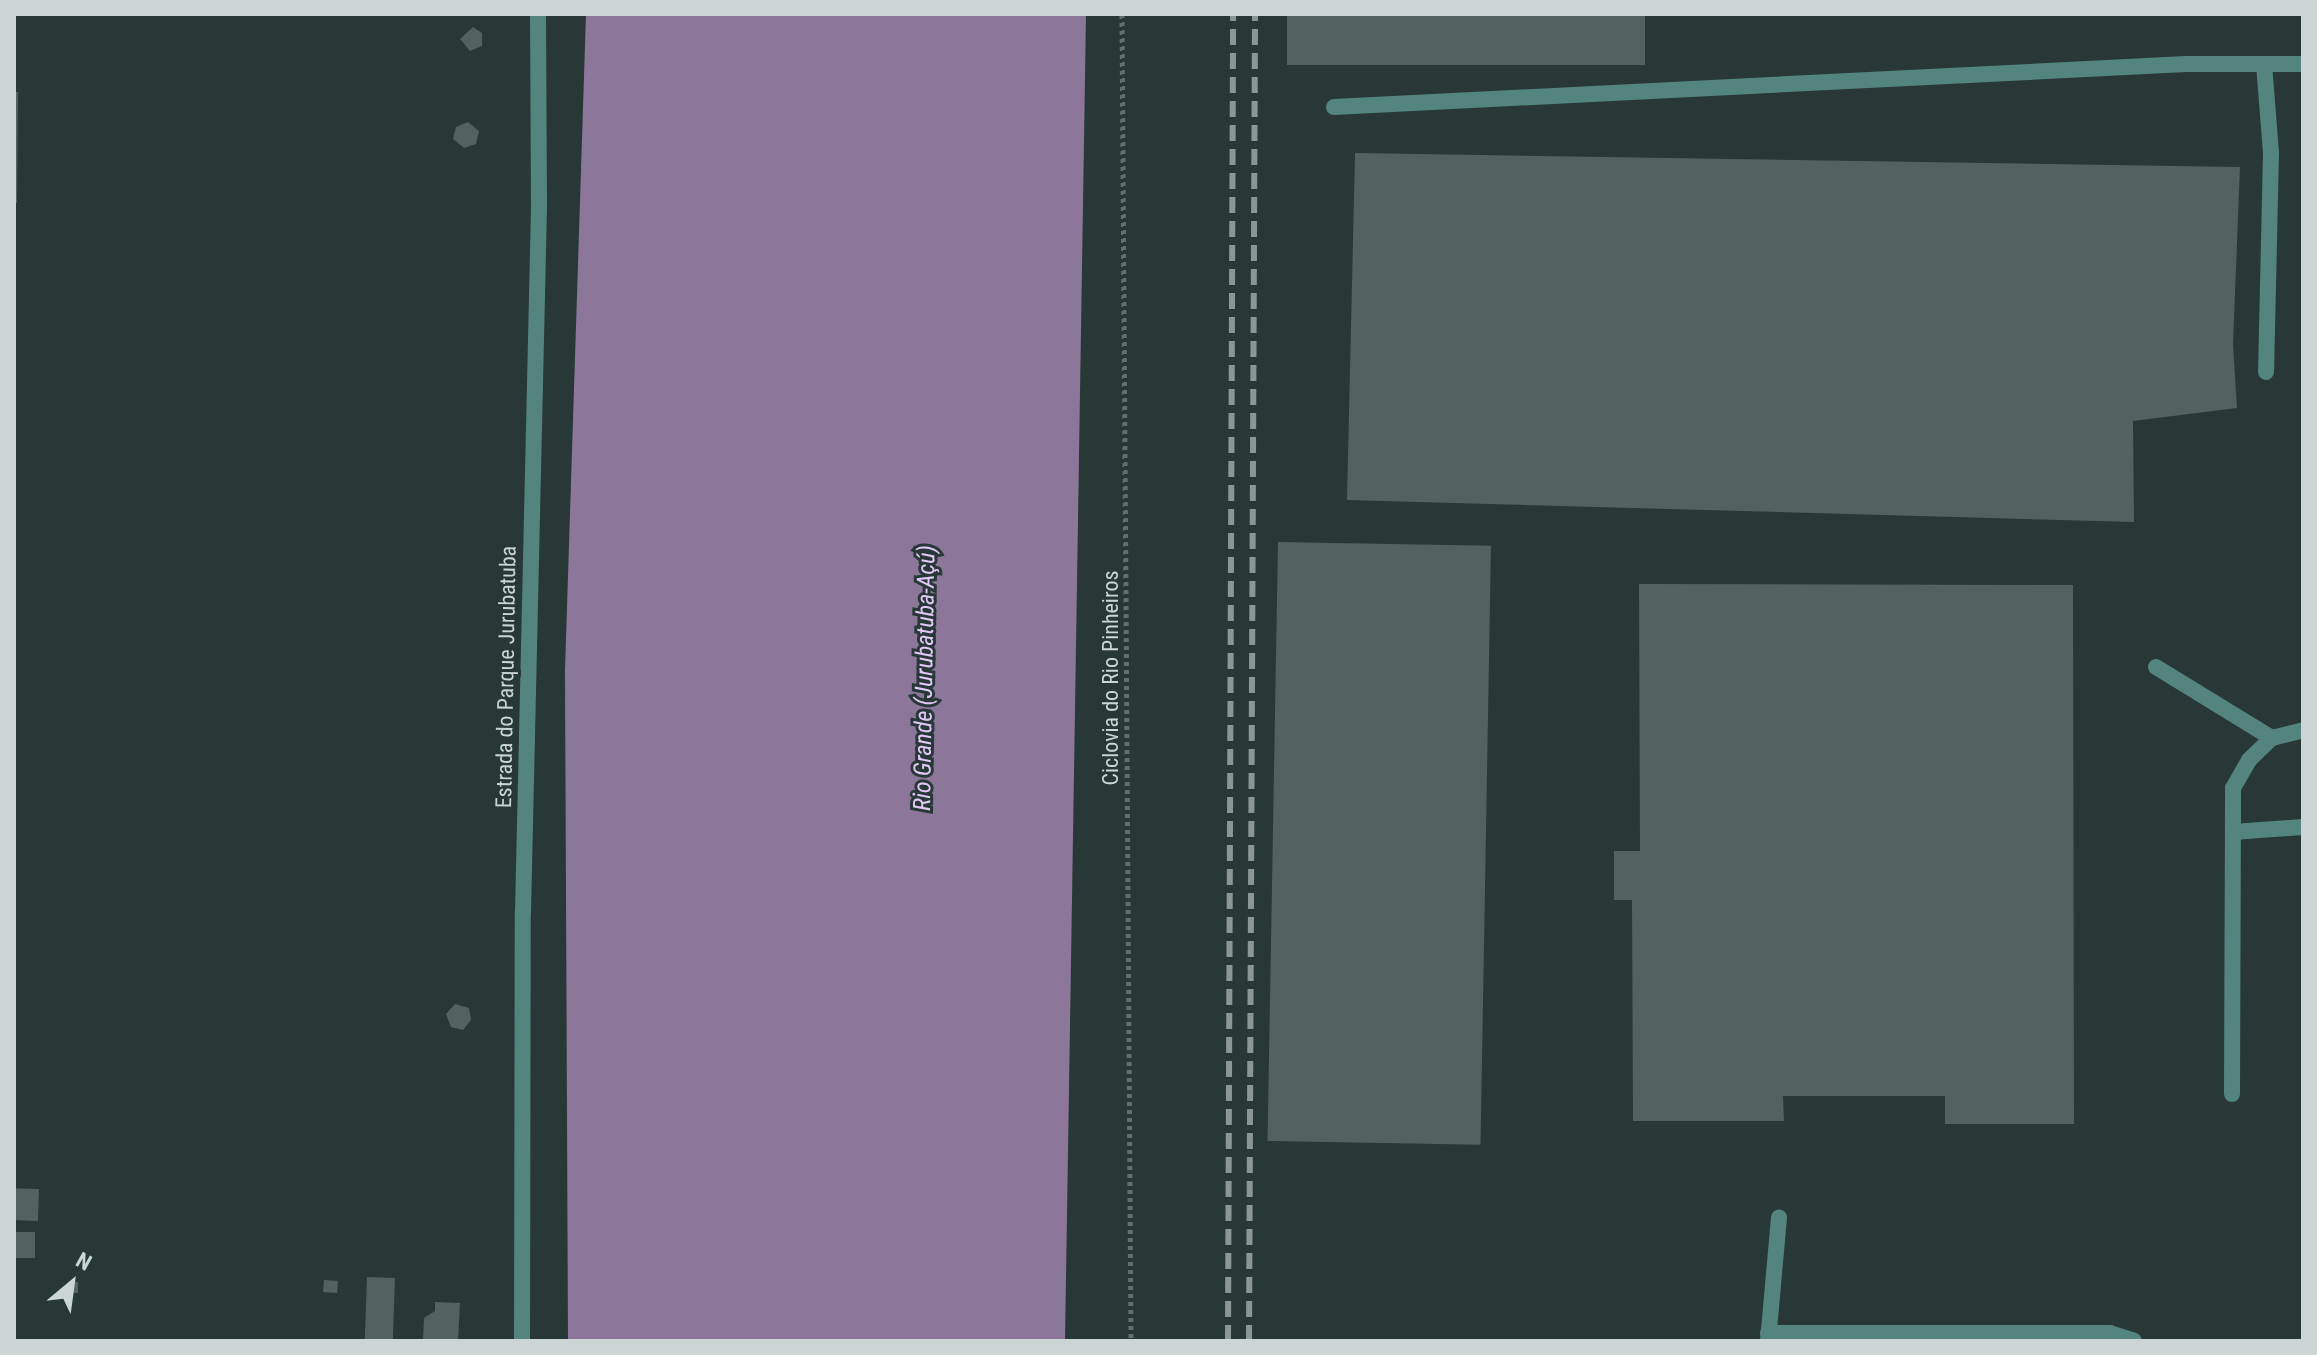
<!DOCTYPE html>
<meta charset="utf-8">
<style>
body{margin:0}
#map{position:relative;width:2317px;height:1355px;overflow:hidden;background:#283836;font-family:"Roboto Condensed",sans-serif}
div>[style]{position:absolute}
.water>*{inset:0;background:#8c779b}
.building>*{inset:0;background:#516260;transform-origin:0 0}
.path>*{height:5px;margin-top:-2.5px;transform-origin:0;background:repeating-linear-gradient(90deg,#616f6d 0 4px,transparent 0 8px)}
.lane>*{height:16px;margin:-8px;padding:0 8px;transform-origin:8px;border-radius:8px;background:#54847e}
.rail>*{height:6px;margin-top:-3px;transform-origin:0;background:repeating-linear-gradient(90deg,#8b9795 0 16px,transparent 0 24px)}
span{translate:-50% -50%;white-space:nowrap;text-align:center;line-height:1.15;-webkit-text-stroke:6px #283836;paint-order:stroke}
.street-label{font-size:22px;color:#cbd5d3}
.water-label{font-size:24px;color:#e4c9f8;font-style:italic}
.frame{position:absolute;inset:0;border:16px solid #cbd5d3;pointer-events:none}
.north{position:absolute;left:32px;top:1243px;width:80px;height:80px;-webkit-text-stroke:6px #283836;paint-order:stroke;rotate:29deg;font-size:22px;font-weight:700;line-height:32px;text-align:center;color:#cbd5d3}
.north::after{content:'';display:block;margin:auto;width:28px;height:36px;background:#cbd5d3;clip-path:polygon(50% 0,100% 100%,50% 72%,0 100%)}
</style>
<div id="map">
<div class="water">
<div style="clip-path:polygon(586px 14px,1086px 14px,1065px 1341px,568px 1341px,565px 670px)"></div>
</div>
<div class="building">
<div style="left:1287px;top:14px;width:358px;height:51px"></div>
<div style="clip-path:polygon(473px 27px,482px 33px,482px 46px,470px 51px,460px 39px)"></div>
<div style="clip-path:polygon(14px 92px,18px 92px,17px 203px,14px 203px)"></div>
<div style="clip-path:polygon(468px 122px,479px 131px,476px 144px,464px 148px,453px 139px,456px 127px)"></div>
<div style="clip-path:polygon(1355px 153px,2240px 167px,2233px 344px,2237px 408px,2133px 421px,2134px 522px,1347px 500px)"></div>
<div style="left:1278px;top:542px;width:213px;height:599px;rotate:1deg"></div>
<div style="clip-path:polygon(1639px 584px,2073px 585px,2074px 1124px,1945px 1124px,1945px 1096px,1783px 1096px,1784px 1121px,1633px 1121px,1632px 900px,1614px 900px,1614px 851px,1640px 851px)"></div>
<div style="clip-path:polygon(455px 1004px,469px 1008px,471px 1020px,463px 1030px,451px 1027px,446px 1014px)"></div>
<div style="left:39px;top:1189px;width:32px;height:25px;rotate:92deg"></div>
<div style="left:14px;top:1232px;width:21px;height:26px"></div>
<div style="left:367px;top:1277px;width:28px;height:64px;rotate:2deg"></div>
<div style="left:324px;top:1280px;width:14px;height:12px;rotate:4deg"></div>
<div style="left:69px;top:1282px;width:9px;height:11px"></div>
<div style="clip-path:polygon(435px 1302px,460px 1303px,458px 1341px,423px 1341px,424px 1318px,435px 1311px)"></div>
</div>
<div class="path">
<div style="left:1122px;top:14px;width:1327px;rotate:89.61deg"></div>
</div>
<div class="lane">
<div style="left:2264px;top:64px;width:89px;rotate:85.5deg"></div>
<div style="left:2271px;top:153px;width:219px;rotate:91.3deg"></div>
<div style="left:1334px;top:107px;width:853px;rotate:-2.89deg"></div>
<div style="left:2186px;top:64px;width:117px"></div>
<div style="left:2156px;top:667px;width:136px;rotate:31.5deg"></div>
<div style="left:2233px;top:832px;width:70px;rotate:-4.1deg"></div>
<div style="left:2232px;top:1094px;width:306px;rotate:-89.8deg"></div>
<div style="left:2233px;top:788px;width:32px;rotate:-60deg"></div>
<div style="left:2249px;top:760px;width:32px;rotate:-44deg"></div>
<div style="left:2272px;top:738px;width:32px;rotate:-14deg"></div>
<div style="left:1768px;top:1333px;width:342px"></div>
<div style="left:2110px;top:1333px;width:25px;rotate:18deg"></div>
<div style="left:522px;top:1341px;width:429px;rotate:-89.9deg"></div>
<div style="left:523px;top:912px;width:705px;rotate:-88.7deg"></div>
<div style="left:539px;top:207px;width:193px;rotate:-90.3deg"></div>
<div style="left:1768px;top:1341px;width:124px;rotate:-84.9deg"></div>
</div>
<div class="rail">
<div style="left:1228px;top:1341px;width:1327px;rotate:-89.78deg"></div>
<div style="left:1249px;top:1341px;width:1327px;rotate:-89.74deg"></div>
</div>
<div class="street-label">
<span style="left:506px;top:677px;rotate:-89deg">Estrada do Parque Jurubatuba</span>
<span style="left:1111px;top:678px;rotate:-90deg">Ciclovia do Rio Pinheiros</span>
</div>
<div class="water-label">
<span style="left:925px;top:678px;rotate:-89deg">Rio Grande (Jurubatuba-Açú)</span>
</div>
<div class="frame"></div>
<div class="north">N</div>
</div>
